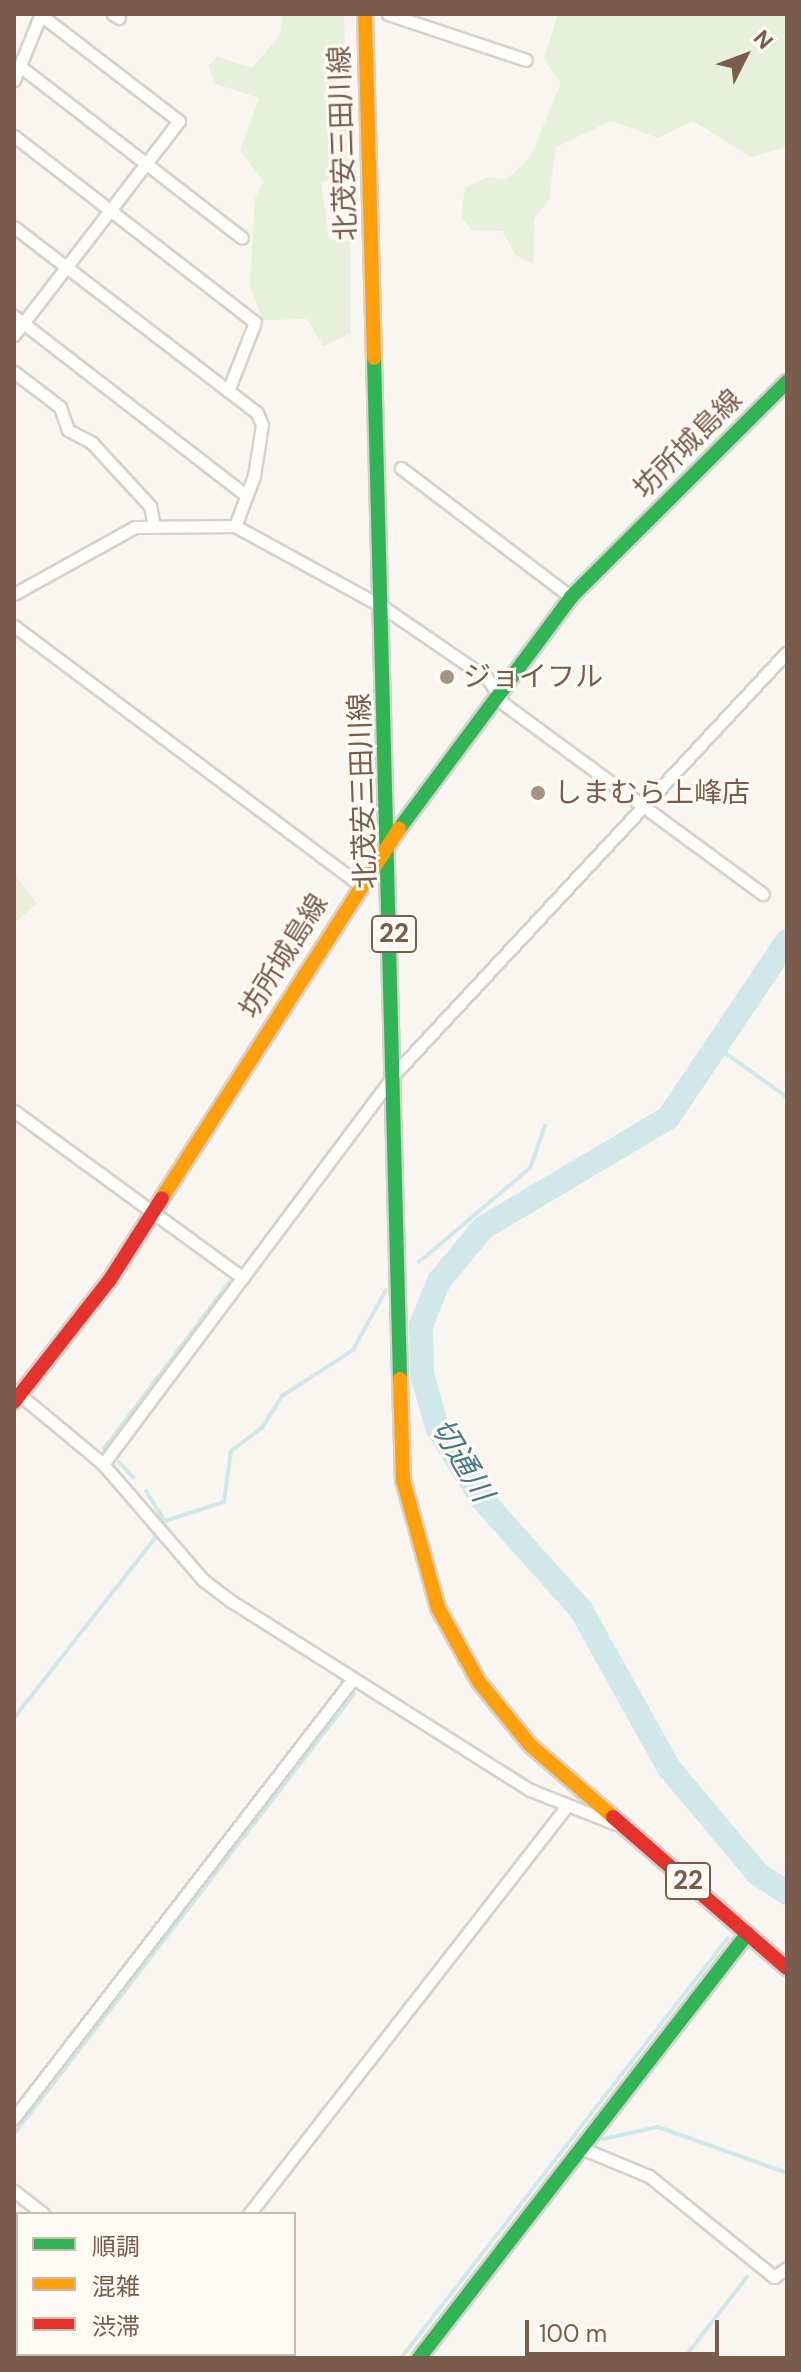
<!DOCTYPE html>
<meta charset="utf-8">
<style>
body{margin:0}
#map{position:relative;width:801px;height:2372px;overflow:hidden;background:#f9f5f0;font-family:"DM Sans","Noto Sans JP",sans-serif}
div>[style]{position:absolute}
.green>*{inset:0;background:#e7f0db}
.stream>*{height:4px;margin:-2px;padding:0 2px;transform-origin:2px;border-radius:2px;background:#d0e8ea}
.river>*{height:24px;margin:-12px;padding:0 12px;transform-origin:12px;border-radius:12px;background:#d0e8ea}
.roads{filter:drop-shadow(2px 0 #d7d1cb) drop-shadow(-2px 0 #d7d1cb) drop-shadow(0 2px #d7d1cb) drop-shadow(0 -2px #d7d1cb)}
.street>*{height:11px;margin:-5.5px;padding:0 5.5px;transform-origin:5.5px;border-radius:5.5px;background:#fefefd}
.fast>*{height:14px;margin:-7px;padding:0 7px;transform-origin:7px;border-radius:7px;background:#30b455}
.slow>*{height:14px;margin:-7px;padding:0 7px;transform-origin:7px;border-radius:7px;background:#ff9f0a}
.jam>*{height:14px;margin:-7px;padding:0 7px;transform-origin:7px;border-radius:7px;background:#e5322d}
.dots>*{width:22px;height:22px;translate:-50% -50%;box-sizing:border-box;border:4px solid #fffaf3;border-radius:50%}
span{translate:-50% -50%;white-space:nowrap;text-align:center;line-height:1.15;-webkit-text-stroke:6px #fffaf3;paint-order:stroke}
.shield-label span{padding:2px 6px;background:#fffaf3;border:2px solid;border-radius:6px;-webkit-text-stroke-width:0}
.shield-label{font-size:26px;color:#7a5c4d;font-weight:700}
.street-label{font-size:28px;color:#7a5c4d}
.poi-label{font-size:28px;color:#7a5c4d}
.left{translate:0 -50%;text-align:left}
.water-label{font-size:30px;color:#437c86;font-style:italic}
.frame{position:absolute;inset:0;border:16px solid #7a5c4d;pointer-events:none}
.legend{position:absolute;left:16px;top:2212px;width:280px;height:144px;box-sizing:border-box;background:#fffaf3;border:2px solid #cabbb1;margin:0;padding:10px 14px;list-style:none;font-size:24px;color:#7a5c4d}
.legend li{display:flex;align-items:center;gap:16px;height:40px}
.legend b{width:40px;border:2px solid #cabbb1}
.north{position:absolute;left:705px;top:16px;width:80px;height:80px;-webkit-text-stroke:6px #fffaf3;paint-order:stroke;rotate:48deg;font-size:22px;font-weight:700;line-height:32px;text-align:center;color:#7a5c4d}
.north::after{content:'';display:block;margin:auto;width:28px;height:36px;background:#7a5c4d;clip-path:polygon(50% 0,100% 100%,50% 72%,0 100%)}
.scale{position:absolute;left:525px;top:2320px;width:194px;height:36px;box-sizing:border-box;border:4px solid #7a5c4d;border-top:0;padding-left:10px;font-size:24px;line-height:28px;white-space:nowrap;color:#7a5c4d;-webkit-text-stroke:6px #fffaf3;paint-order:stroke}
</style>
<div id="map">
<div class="green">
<div style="clip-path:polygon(283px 14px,344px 14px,349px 174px,321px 182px,329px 239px,350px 242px,350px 334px,323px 346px,307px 319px,263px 320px,250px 286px,255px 198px,263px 181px,240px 150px,259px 98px,216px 84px,208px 66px,217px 57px,252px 68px,280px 35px)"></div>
<div style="clip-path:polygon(558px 14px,787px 14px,787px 147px,751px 157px,693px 121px,658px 138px,611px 121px,556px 147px,549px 199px,534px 219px,533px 264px,516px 255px,502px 231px,472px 230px,461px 217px,465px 188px,487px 177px,506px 180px,530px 158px,561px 83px,544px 59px)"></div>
<div style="clip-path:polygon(14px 874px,37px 903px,14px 924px)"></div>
</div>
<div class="stream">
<div style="left:714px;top:1045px;width:90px;rotate:35.5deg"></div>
<div style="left:419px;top:1262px;width:145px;rotate:-40.3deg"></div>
<div style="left:530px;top:1168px;width:45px;rotate:-70.3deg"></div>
<div style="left:104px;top:1449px;width:210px;rotate:-53.1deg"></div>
<div style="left:119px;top:1462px;width:21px;rotate:47deg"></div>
<div style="left:146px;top:1491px;width:36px;rotate:58deg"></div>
<div style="left:165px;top:1521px;width:62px;rotate:-17.9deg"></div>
<div style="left:224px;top:1502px;width:51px;rotate:-82.2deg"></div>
<div style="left:231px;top:1451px;width:39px;rotate:-37deg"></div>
<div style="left:262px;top:1428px;width:38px;rotate:-58deg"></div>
<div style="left:282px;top:1396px;width:85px;rotate:-32.9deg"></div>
<div style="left:353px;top:1350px;width:68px;rotate:-61.2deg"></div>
<div style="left:14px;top:1718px;width:229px;rotate:-51.9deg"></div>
<div style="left:14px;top:2134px;width:556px;rotate:-52.31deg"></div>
<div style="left:603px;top:2139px;width:56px;rotate:-12.3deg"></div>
<div style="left:658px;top:2127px;width:137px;rotate:19.6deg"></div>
<div style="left:401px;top:2358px;width:532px;rotate:-52.1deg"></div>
<div style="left:684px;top:2358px;width:103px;rotate:-52.1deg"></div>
</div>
<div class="river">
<div style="left:787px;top:941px;width:213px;rotate:123.9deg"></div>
<div style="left:668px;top:1118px;width:215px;rotate:149.3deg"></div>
<div style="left:483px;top:1228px;width:69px;rotate:129.7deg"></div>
<div style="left:439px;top:1281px;width:48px;rotate:112.2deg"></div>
<div style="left:421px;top:1325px;width:49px;rotate:88.8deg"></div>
<div style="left:422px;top:1374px;width:55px;rotate:74.2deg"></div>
<div style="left:437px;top:1427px;width:84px;rotate:58.2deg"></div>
<div style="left:481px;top:1498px;width:150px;rotate:48.2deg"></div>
<div style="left:581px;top:1610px;width:181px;rotate:60.9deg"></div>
<div style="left:669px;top:1768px;width:138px;rotate:50deg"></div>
<div style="left:758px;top:1874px;width:35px;rotate:33deg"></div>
</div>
<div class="roads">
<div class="street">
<div style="left:113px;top:14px;width:7px;rotate:34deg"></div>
<div style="left:388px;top:14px;width:145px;rotate:18.4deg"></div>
<div style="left:21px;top:67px;width:279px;rotate:37.7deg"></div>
<div style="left:14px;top:80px;width:71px;rotate:-67.8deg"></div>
<div style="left:14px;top:136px;width:304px;rotate:37.7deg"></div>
<div style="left:255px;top:322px;width:74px;rotate:111.4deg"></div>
<div style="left:14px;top:227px;width:306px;rotate:37.4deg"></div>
<div style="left:257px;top:413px;width:13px;rotate:67deg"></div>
<div style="left:262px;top:425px;width:52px;rotate:98.9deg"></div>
<div style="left:254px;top:476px;width:53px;rotate:110.8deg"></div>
<div style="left:14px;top:316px;width:294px;rotate:37.7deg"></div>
<div style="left:14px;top:335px;width:270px;rotate:-52.4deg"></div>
<div style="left:179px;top:121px;width:174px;rotate:-142.5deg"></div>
<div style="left:14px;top:372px;width:58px;rotate:37.3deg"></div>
<div style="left:60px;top:407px;width:24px;rotate:71deg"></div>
<div style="left:68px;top:430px;width:27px;rotate:28deg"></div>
<div style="left:92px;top:443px;width:86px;rotate:47.4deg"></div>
<div style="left:150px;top:506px;width:16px;rotate:79deg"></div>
<div style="left:401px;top:468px;width:213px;rotate:37.2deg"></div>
<div style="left:14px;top:594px;width:138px;rotate:-29deg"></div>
<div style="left:135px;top:527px;width:100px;rotate:-0.6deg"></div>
<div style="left:235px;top:526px;width:169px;rotate:28.7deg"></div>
<div style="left:383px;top:607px;width:127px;rotate:34.4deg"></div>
<div style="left:488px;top:679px;width:30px;rotate:57deg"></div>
<div style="left:504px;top:704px;width:321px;rotate:36.3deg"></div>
<div style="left:14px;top:626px;width:432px;rotate:36.8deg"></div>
<div style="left:14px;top:1111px;width:283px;rotate:36.1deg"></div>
<div style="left:14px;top:1390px;width:116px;rotate:39.7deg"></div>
<div style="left:103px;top:1464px;width:153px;rotate:49.2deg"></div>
<div style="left:203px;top:1580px;width:35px;rotate:37deg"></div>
<div style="left:231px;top:1601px;width:354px;rotate:32.3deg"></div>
<div style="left:530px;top:1790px;width:92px;rotate:21.6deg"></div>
<div style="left:103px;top:1464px;width:492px;rotate:-53.2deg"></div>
<div style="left:398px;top:1070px;width:571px;rotate:-47.06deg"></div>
<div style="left:14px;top:2118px;width:553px;rotate:-52.34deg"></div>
<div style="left:581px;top:2148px;width:74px;rotate:22.4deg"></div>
<div style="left:649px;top:2176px;width:161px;rotate:38.9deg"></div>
<div style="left:774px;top:2277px;width:16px;rotate:-35deg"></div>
<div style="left:14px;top:2191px;width:37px;rotate:38deg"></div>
<div style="left:249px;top:2214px;width:517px;rotate:-52.07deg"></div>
<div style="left:225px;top:2354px;width:6px;rotate:39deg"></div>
<div style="left:137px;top:2358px;width:5px;rotate:-53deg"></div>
</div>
<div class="fast">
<div style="left:374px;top:358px;width:1021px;rotate:88.54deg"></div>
<div style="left:399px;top:829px;width:289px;rotate:-53.4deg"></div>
<div style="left:571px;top:597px;width:305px;rotate:-44.9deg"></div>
<div style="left:419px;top:2358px;width:537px;rotate:-52.26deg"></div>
</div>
<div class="slow">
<div style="left:365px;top:14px;width:344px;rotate:88.5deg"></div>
<div style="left:162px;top:1198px;width:439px;rotate:-57.3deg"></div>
<div style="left:400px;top:1379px;width:101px;rotate:88.3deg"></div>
<div style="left:403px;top:1480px;width:133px;rotate:74.7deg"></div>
<div style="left:438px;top:1608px;width:85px;rotate:61deg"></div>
<div style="left:479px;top:1682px;width:81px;rotate:51deg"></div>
<div style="left:530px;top:1745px;width:110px;rotate:40.9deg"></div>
</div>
<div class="jam">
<div style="left:14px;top:1402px;width:154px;rotate:-51.9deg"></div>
<div style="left:109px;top:1281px;width:98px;rotate:-57.4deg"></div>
<div style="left:613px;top:1817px;width:230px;rotate:41deg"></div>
</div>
</div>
<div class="dots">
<div style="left:447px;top:677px;background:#a69286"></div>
<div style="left:538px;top:793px;background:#a69286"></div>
</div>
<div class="shield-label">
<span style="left:394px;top:934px">22</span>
<span style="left:688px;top:1881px">22</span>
</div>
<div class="street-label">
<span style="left:343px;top:143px;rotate:-92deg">北茂安三田川線</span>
<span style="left:688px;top:444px;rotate:-45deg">坊所城島線</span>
<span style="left:363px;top:791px;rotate:-92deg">北茂安三田川線</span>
<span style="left:284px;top:956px;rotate:-58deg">坊所城島線</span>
</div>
<div class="poi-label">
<span class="left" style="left:463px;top:677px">ジョイフル</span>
<span class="left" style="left:554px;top:793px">しまむら上峰店</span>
</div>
<div class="water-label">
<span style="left:462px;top:1460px;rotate:59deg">切通川</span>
</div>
<div class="frame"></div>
<ul class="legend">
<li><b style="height:10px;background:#30b455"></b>順調</li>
<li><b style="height:10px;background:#ff9f0a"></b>混雑</li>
<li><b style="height:10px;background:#e5322d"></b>渋滞</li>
</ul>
<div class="north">N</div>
<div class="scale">100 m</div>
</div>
